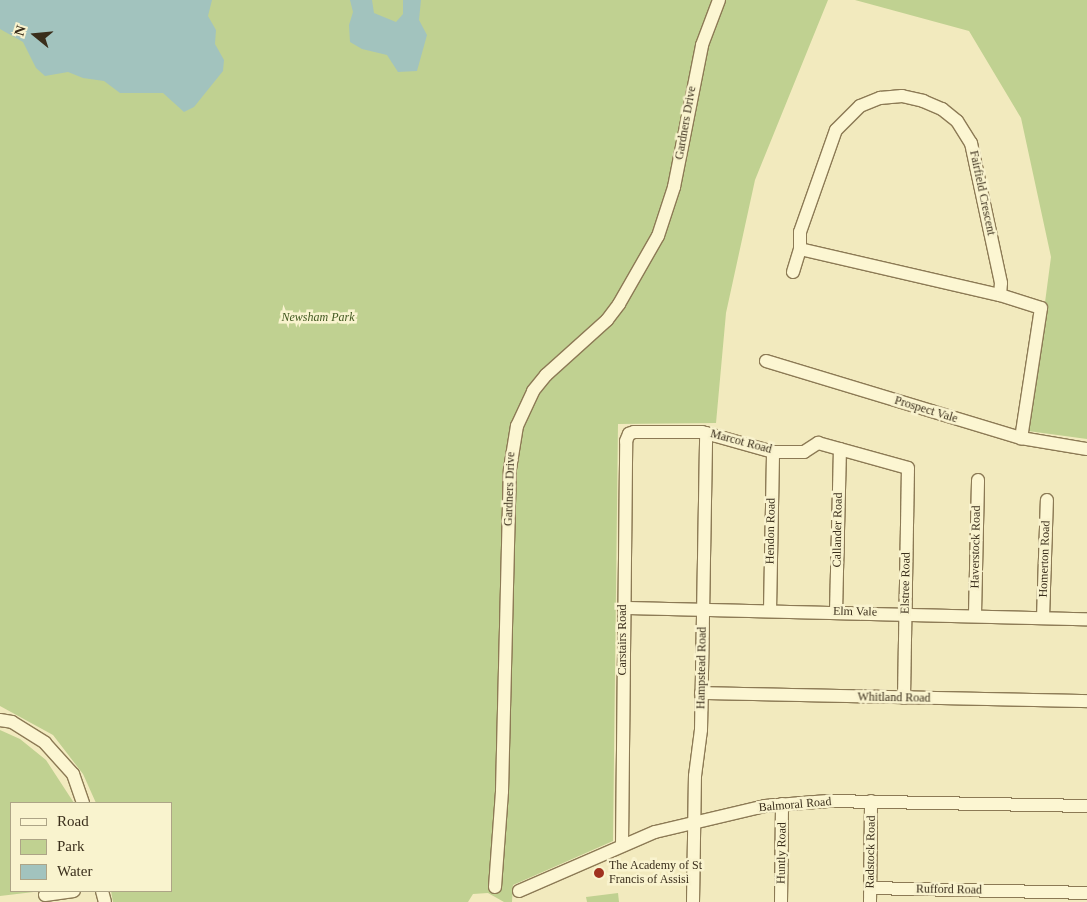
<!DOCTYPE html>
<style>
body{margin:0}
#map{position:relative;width:1087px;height:902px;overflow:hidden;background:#f2eabe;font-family:"Times New Roman",serif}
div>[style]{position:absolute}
.green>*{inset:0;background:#c0d191}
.water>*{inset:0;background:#a2c3be}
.roads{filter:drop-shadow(1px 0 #8c7a55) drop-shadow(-1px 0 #8c7a55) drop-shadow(0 1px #8c7a55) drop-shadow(0 -1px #8c7a55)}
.minor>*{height:12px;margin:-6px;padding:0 6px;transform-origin:6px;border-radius:6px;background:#fcf6d2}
.dots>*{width:14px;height:14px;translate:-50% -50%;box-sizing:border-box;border:2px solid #f9f3ce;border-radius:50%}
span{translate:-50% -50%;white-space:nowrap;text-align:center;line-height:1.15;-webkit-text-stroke:5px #f9f3ce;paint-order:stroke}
.street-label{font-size:12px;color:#3a2e1b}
.park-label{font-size:12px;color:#415820;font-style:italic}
.poi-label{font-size:12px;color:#3a2e1b}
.left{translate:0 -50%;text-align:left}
.legend{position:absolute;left:10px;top:802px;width:162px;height:90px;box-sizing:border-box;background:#f9f3ce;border:1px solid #ada486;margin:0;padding:6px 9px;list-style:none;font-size:15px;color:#3a2e1b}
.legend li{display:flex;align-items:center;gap:10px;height:25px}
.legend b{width:25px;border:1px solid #ada486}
.north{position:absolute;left:10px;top:10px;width:50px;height:50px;-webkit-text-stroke:4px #f9f3ce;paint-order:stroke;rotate:287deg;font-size:14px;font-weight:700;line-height:20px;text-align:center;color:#3a2e1b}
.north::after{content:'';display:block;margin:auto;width:18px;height:22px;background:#3a2e1b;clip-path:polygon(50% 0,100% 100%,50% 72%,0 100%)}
</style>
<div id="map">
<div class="green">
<div style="clip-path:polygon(0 0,828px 0,755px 180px,726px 313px,716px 423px,618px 424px,613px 841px,513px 885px,512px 902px,504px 902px,488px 893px,473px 894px,468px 902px,113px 902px,111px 891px,171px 891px,171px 803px,96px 803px,83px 774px,53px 735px,0 706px)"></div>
<div style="clip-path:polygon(855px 0,1087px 0,1087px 439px,1028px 431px,1051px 257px,1021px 118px,969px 31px)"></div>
<div style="clip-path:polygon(0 730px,20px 739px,46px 760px,74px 803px,11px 803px,11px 891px,42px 891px,0 896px)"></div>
<div style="clip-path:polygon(618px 893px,619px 902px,587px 902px,586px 897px)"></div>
</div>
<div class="water">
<div style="clip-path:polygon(0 0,212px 0,208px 16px,216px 30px,215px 44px,224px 60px,223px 71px,194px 107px,184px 112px,163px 93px,120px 93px,104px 81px,83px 78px,68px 72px,45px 76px,36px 68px,23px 42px,0 29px)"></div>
<div style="clip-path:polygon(350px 0,372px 0,374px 13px,396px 22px,403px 14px,403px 0,421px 0,419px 20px,427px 35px,417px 71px,398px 72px,387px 55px,362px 49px,350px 42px,349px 25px,353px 12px)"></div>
</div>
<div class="roads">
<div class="minor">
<div style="left:800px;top:249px;width:205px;rotate:13deg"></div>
<div style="left:1000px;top:295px;width:43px;rotate:17.6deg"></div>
<div style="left:1041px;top:308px;width:132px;rotate:98.7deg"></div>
<div style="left:793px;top:272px;width:24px;rotate:-73deg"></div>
<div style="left:800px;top:249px;width:17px;rotate:-90deg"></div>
<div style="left:800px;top:232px;width:108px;rotate:-70.6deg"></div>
<div style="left:836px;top:130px;width:34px;rotate:-45deg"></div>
<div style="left:860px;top:106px;width:22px;rotate:-22deg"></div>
<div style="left:880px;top:98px;width:22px;rotate:-5deg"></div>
<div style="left:902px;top:96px;width:22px;rotate:13deg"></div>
<div style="left:923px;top:101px;width:21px;rotate:23deg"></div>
<div style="left:942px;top:109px;width:19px;rotate:39deg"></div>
<div style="left:957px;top:121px;width:26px;rotate:58deg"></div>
<div style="left:971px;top:143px;width:143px;rotate:77.9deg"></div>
<div style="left:1001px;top:283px;width:12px;rotate:95deg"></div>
<div style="left:766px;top:361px;width:266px;rotate:16.8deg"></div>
<div style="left:1021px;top:438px;width:67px;rotate:9.5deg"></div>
<div style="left:624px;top:608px;width:463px;rotate:1.4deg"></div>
<div style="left:770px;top:611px;width:159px;rotate:-88.9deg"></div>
<div style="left:836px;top:612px;width:163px;rotate:-88.6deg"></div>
<div style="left:975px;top:614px;width:134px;rotate:-88.7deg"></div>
<div style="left:1043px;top:618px;width:118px;rotate:-88.1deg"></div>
<div style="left:701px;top:693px;width:386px;rotate:1.2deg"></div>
<div style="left:0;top:720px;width:12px;rotate:9deg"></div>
<div style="left:12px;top:722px;width:39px;rotate:32deg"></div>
<div style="left:45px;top:743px;width:42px;rotate:47.9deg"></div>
<div style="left:73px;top:774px;width:31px;rotate:71deg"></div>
<div style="left:622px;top:845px;width:404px;rotate:-89.4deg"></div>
<div style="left:626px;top:441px;width:8px;rotate:-67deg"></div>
<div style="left:629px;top:434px;width:5px;rotate:-22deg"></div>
<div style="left:634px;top:432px;width:68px"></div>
<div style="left:702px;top:432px;width:74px;rotate:15.7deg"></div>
<div style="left:773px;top:452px;width:31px"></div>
<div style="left:804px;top:452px;width:17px;rotate:-33deg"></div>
<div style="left:818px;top:443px;width:93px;rotate:15.5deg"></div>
<div style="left:908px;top:468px;width:230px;rotate:91deg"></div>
<div style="left:495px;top:887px;width:96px;rotate:-85.8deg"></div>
<div style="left:502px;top:791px;width:322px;rotate:-88.6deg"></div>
<div style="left:510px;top:469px;width:44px;rotate:-80.8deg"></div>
<div style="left:517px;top:426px;width:38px;rotate:-65deg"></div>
<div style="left:533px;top:391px;width:21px;rotate:-51deg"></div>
<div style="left:546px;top:375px;width:82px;rotate:-42deg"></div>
<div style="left:607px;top:320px;width:20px;rotate:-53deg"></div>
<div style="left:619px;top:304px;width:78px;rotate:-60.2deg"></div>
<div style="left:658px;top:236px;width:52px;rotate:-71.9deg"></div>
<div style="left:674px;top:187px;width:145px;rotate:-78.8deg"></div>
<div style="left:702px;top:45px;width:48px;rotate:-69.3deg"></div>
<div style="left:870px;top:888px;width:217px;rotate:1.3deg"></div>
<div style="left:102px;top:891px;width:11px;rotate:75deg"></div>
<div style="left:519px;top:891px;width:148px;rotate:-23.5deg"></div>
<div style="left:655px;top:832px;width:113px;rotate:-13.3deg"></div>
<div style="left:765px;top:806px;width:63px;rotate:-4.5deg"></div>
<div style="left:828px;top:801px;width:259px;rotate:1.1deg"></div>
<div style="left:45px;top:895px;width:29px;rotate:-8deg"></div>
<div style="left:693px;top:902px;width:126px;rotate:-89.1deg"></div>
<div style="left:695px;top:776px;width:46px;rotate:-82.6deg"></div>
<div style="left:701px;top:730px;width:297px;rotate:-89deg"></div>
<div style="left:781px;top:902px;width:98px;rotate:-89.4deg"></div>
<div style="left:870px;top:902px;width:101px;rotate:-89.4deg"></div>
</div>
</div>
<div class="dots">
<div style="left:599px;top:873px;background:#a0321f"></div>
</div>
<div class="street-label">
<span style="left:686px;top:123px;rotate:-80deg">Gardners Drive</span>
<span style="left:982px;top:193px;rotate:78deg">Fairfield Crescent</span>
<span style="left:926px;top:410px;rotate:17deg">Prospect Vale</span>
<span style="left:741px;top:442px;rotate:15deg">Marcot Road</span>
<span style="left:510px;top:489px;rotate:-88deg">Gardners Drive</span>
<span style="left:838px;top:530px;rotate:-89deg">Callander Road</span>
<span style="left:771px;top:531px;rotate:-89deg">Hendon Road</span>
<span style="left:976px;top:547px;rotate:-89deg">Haverstock Road</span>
<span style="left:1045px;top:559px;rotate:-88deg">Homerton Road</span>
<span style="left:906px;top:583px;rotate:-89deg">Elstree Road</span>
<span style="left:855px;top:612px;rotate:1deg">Elm Vale</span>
<span style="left:623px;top:640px;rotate:-90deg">Carstairs Road</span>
<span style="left:702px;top:668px;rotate:-89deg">Hampstead Road</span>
<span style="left:894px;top:698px;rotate:1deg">Whitland Road</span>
<span style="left:795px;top:805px;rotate:-5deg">Balmoral Road</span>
<span style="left:871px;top:852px;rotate:-89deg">Radstock Road</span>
<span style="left:782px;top:853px;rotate:-89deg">Huntly Road</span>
<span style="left:949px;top:890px;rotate:1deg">Rufford Road</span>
</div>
<div class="park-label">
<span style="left:318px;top:318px">Newsham Park</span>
</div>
<div class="poi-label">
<span class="left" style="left:609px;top:873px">The Academy of St<br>Francis of Assisi</span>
</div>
<ul class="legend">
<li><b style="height:6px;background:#fcf6d2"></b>Road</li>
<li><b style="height:14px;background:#c0d191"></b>Park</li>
<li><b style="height:14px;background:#a2c3be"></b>Water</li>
</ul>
<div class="north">N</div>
</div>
